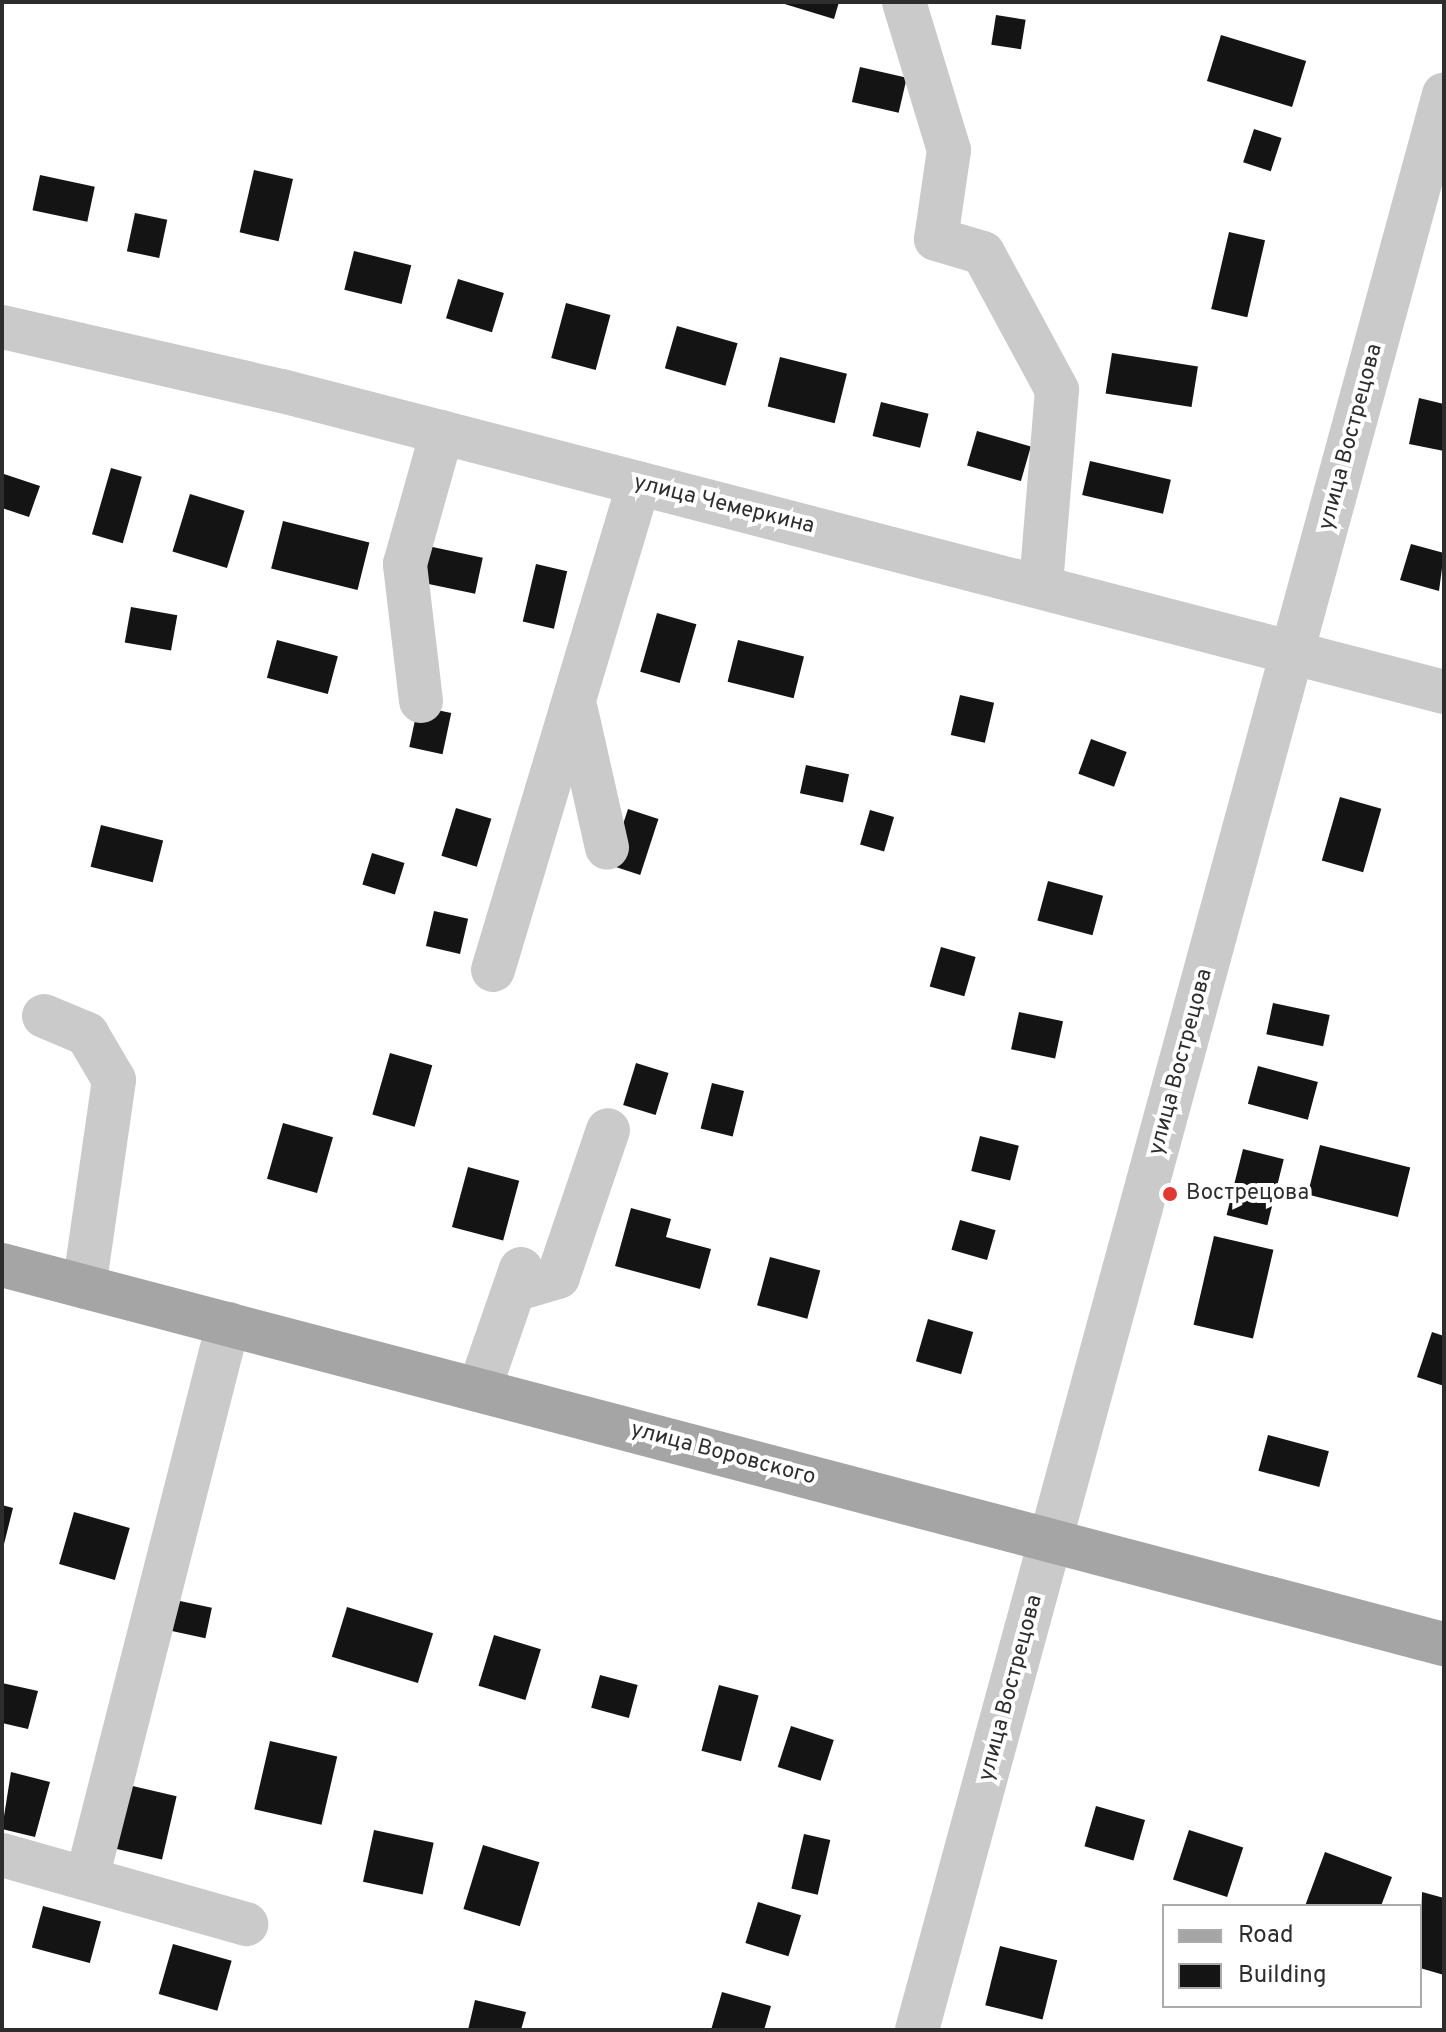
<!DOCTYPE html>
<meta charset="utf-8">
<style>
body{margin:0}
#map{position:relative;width:1446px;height:2032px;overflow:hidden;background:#fff;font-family:Overpass,sans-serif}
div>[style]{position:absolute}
.building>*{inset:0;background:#141414;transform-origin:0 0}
.minor>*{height:44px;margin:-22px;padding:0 22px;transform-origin:22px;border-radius:22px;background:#cacaca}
.major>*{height:44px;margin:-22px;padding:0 22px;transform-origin:22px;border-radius:22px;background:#a5a5a5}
.dots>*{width:22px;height:22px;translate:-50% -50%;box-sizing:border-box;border:4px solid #fff;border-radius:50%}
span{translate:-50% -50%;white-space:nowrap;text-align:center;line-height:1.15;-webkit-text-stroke:8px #fff;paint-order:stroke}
.street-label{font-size:22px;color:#2d2d2d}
.poi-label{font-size:22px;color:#2d2d2d}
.left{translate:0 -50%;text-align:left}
.frame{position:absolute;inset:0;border:4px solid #2d2d2d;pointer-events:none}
.legend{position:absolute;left:1162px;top:1904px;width:260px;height:104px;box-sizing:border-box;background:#fff;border:2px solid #ababab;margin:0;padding:10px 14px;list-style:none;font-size:24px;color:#2d2d2d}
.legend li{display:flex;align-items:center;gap:16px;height:40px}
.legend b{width:40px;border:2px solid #ababab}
</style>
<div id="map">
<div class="building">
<div style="clip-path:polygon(778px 2px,839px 2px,834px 19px)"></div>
<div style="left:996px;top:15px;width:30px;height:30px;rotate:9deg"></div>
<div style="left:1221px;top:35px;width:89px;height:48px;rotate:17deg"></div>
<div style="left:860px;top:67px;width:48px;height:36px;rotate:13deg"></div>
<div style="left:1254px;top:129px;width:29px;height:35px;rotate:18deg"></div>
<div style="left:254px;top:170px;width:40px;height:64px;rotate:13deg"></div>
<div style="left:40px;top:175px;width:56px;height:36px;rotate:12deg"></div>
<div style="left:135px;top:213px;width:33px;height:39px;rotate:12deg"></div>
<div style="left:1229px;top:232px;width:37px;height:79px;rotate:13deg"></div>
<div style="left:354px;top:251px;width:59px;height:40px;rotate:14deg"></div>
<div style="left:458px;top:279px;width:48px;height:41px;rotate:17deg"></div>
<div style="left:566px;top:303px;width:46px;height:57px;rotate:15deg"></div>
<div style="left:677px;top:326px;width:63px;height:44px;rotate:16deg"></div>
<div style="left:1112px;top:353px;width:87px;height:41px;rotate:9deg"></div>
<div style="left:780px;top:357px;width:69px;height:51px;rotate:14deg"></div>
<div style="clip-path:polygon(1419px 398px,1444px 404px,1444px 451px,1409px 444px)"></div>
<div style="left:881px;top:402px;width:49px;height:35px;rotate:14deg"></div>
<div style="left:977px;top:431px;width:56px;height:36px;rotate:16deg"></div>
<div style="left:1090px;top:461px;width:83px;height:35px;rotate:13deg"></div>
<div style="left:111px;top:468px;width:32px;height:69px;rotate:16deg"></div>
<div style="clip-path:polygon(4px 474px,40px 486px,29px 517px,2px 508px)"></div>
<div style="left:190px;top:494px;width:57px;height:60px;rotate:17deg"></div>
<div style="left:283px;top:521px;width:89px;height:49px;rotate:14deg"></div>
<div style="clip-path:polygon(1411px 544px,1444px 553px,1439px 591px,1400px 580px)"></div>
<div style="left:428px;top:546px;width:56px;height:37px;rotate:12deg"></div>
<div style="left:536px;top:564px;width:32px;height:59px;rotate:13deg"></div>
<div style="left:131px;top:607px;width:47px;height:36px;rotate:10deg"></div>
<div style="left:657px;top:613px;width:41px;height:61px;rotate:16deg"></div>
<div style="left:277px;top:640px;width:63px;height:39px;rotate:15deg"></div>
<div style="left:738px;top:640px;width:68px;height:43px;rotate:14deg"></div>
<div style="left:960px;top:695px;width:35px;height:41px;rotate:13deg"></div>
<div style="left:418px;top:706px;width:34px;height:42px;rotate:12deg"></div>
<div style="left:1091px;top:739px;width:38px;height:37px;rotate:20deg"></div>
<div style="left:806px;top:765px;width:44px;height:29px;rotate:12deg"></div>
<div style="left:1340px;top:797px;width:43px;height:66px;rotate:16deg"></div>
<div style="left:456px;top:808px;width:37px;height:50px;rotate:17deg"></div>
<div style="left:628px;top:809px;width:32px;height:59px;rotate:18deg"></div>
<div style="left:870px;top:810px;width:25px;height:36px;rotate:16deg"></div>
<div style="left:101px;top:825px;width:64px;height:43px;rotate:14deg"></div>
<div style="left:372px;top:853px;width:34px;height:33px;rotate:17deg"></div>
<div style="left:1048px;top:881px;width:57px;height:41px;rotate:15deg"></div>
<div style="left:434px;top:911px;width:35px;height:36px;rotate:13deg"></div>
<div style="left:941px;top:947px;width:36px;height:41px;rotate:16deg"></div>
<div style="left:1273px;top:1003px;width:58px;height:32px;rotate:12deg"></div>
<div style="left:1019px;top:1012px;width:45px;height:38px;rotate:12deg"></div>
<div style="left:390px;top:1053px;width:44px;height:64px;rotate:16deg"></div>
<div style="left:636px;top:1063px;width:34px;height:44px;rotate:17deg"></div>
<div style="left:1258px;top:1066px;width:62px;height:39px;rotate:15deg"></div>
<div style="left:712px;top:1083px;width:33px;height:47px;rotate:14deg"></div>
<div style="left:283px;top:1123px;width:52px;height:58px;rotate:16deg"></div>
<div style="left:980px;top:1136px;width:40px;height:36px;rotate:14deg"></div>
<div style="left:1320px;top:1145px;width:93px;height:51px;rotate:14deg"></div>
<div style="left:1243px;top:1149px;width:42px;height:68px;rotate:14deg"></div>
<div style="left:468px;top:1167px;width:53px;height:62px;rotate:15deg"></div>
<div style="clip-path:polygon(631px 1208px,671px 1219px,666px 1237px,711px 1249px,700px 1289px,615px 1266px)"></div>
<div style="left:960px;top:1220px;width:37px;height:31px;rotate:16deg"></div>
<div style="left:1214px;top:1236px;width:61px;height:91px;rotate:13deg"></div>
<div style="left:770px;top:1257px;width:52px;height:50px;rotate:15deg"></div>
<div style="left:928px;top:1319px;width:47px;height:44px;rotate:16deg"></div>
<div style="clip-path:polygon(1432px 1332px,1444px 1336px,1444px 1386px,1417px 1377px)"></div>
<div style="left:1268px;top:1435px;width:63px;height:37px;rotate:15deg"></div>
<div style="clip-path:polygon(2px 1505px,13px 1508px,3px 1548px,2px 1548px)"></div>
<div style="left:74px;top:1512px;width:58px;height:54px;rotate:16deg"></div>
<div style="left:161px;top:1597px;width:52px;height:31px;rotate:12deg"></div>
<div style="left:347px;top:1607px;width:90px;height:52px;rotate:17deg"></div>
<div style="left:494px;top:1635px;width:49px;height:53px;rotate:17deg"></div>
<div style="left:600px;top:1675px;width:39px;height:34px;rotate:15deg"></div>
<div style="clip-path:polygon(2px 1683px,38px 1691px,28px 1729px,2px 1723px)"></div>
<div style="left:719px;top:1685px;width:41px;height:68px;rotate:15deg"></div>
<div style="left:791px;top:1726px;width:45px;height:43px;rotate:18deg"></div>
<div style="left:270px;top:1741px;width:69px;height:70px;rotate:13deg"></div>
<div style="clip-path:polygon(11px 1772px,50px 1782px,35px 1837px,2px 1829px)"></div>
<div style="left:124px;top:1784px;width:54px;height:65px;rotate:13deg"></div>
<div style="left:1096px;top:1806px;width:51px;height:42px;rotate:16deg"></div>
<div style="left:374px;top:1830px;width:61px;height:53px;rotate:12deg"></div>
<div style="left:1189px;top:1830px;width:57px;height:52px;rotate:18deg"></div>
<div style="left:804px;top:1834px;width:27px;height:56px;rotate:13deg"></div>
<div style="left:483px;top:1845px;width:59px;height:67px;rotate:17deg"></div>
<div style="clip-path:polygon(1325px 1852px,1392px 1877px,1381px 1906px,1305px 1906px)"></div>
<div style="clip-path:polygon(1422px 1892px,1444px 1898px,1444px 1975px,1420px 1968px)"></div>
<div style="left:758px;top:1902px;width:45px;height:43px;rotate:17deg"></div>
<div style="left:43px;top:1906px;width:60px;height:43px;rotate:15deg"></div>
<div style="left:173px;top:1944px;width:61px;height:52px;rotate:16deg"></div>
<div style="left:1000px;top:1946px;width:59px;height:61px;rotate:14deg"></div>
<div style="clip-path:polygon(722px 1992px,771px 2006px,764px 2030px,711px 2030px)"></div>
<div style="clip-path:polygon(475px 2000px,526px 2012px,521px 2030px,468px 2030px)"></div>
</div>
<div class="minor">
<div style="left:904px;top:2px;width:155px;rotate:73.1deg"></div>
<div style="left:949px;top:150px;width:90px;rotate:98.3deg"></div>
<div style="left:936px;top:239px;width:49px;rotate:16.6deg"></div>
<div style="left:983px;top:253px;width:156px;rotate:61.6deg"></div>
<div style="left:1057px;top:390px;width:197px;rotate:94.7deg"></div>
<div style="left:2px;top:327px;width:287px;rotate:12.9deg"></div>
<div style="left:282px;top:391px;width:1200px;rotate:14.52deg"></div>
<div style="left:421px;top:701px;width:138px;rotate:-96.7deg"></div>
<div style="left:405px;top:564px;width:137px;rotate:-74.3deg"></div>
<div style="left:576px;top:710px;width:141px;rotate:77.3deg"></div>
<div style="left:493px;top:970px;width:508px;rotate:-73.31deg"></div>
<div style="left:44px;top:1016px;width:47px;rotate:22.7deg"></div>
<div style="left:87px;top:1034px;width:53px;rotate:59.6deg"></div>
<div style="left:114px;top:1080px;width:209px;rotate:98.2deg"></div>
<div style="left:514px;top:1290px;width:46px;rotate:-16.5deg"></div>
<div style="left:558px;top:1277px;width:155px;rotate:-71.2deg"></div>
<div style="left:479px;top:1390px;width:128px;rotate:-70.9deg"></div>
<div style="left:2px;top:1855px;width:254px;rotate:15.8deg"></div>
<div style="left:87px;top:1878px;width:572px;rotate:-75.72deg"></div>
<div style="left:917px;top:2030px;width:2006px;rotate:-74.77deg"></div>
</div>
<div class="major">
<div style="left:2px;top:1265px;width:1491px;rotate:14.73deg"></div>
</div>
<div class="dots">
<div style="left:1170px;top:1194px;background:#e03933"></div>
</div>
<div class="street-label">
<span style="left:1351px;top:437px;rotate:-75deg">улица Вострецова</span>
<span style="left:724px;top:505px;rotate:14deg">улица Чемеркина</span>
<span style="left:1181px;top:1062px;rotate:-75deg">улица Вострецова</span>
<span style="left:723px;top:1454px;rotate:15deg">улица Воровского</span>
<span style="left:1011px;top:1688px;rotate:-75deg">улица Вострецова</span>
</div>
<div class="poi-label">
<span class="left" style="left:1186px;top:1194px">Вострецова</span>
</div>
<div class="frame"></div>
<ul class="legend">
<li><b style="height:10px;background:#a5a5a5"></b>Road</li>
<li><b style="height:22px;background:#141414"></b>Building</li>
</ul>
</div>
